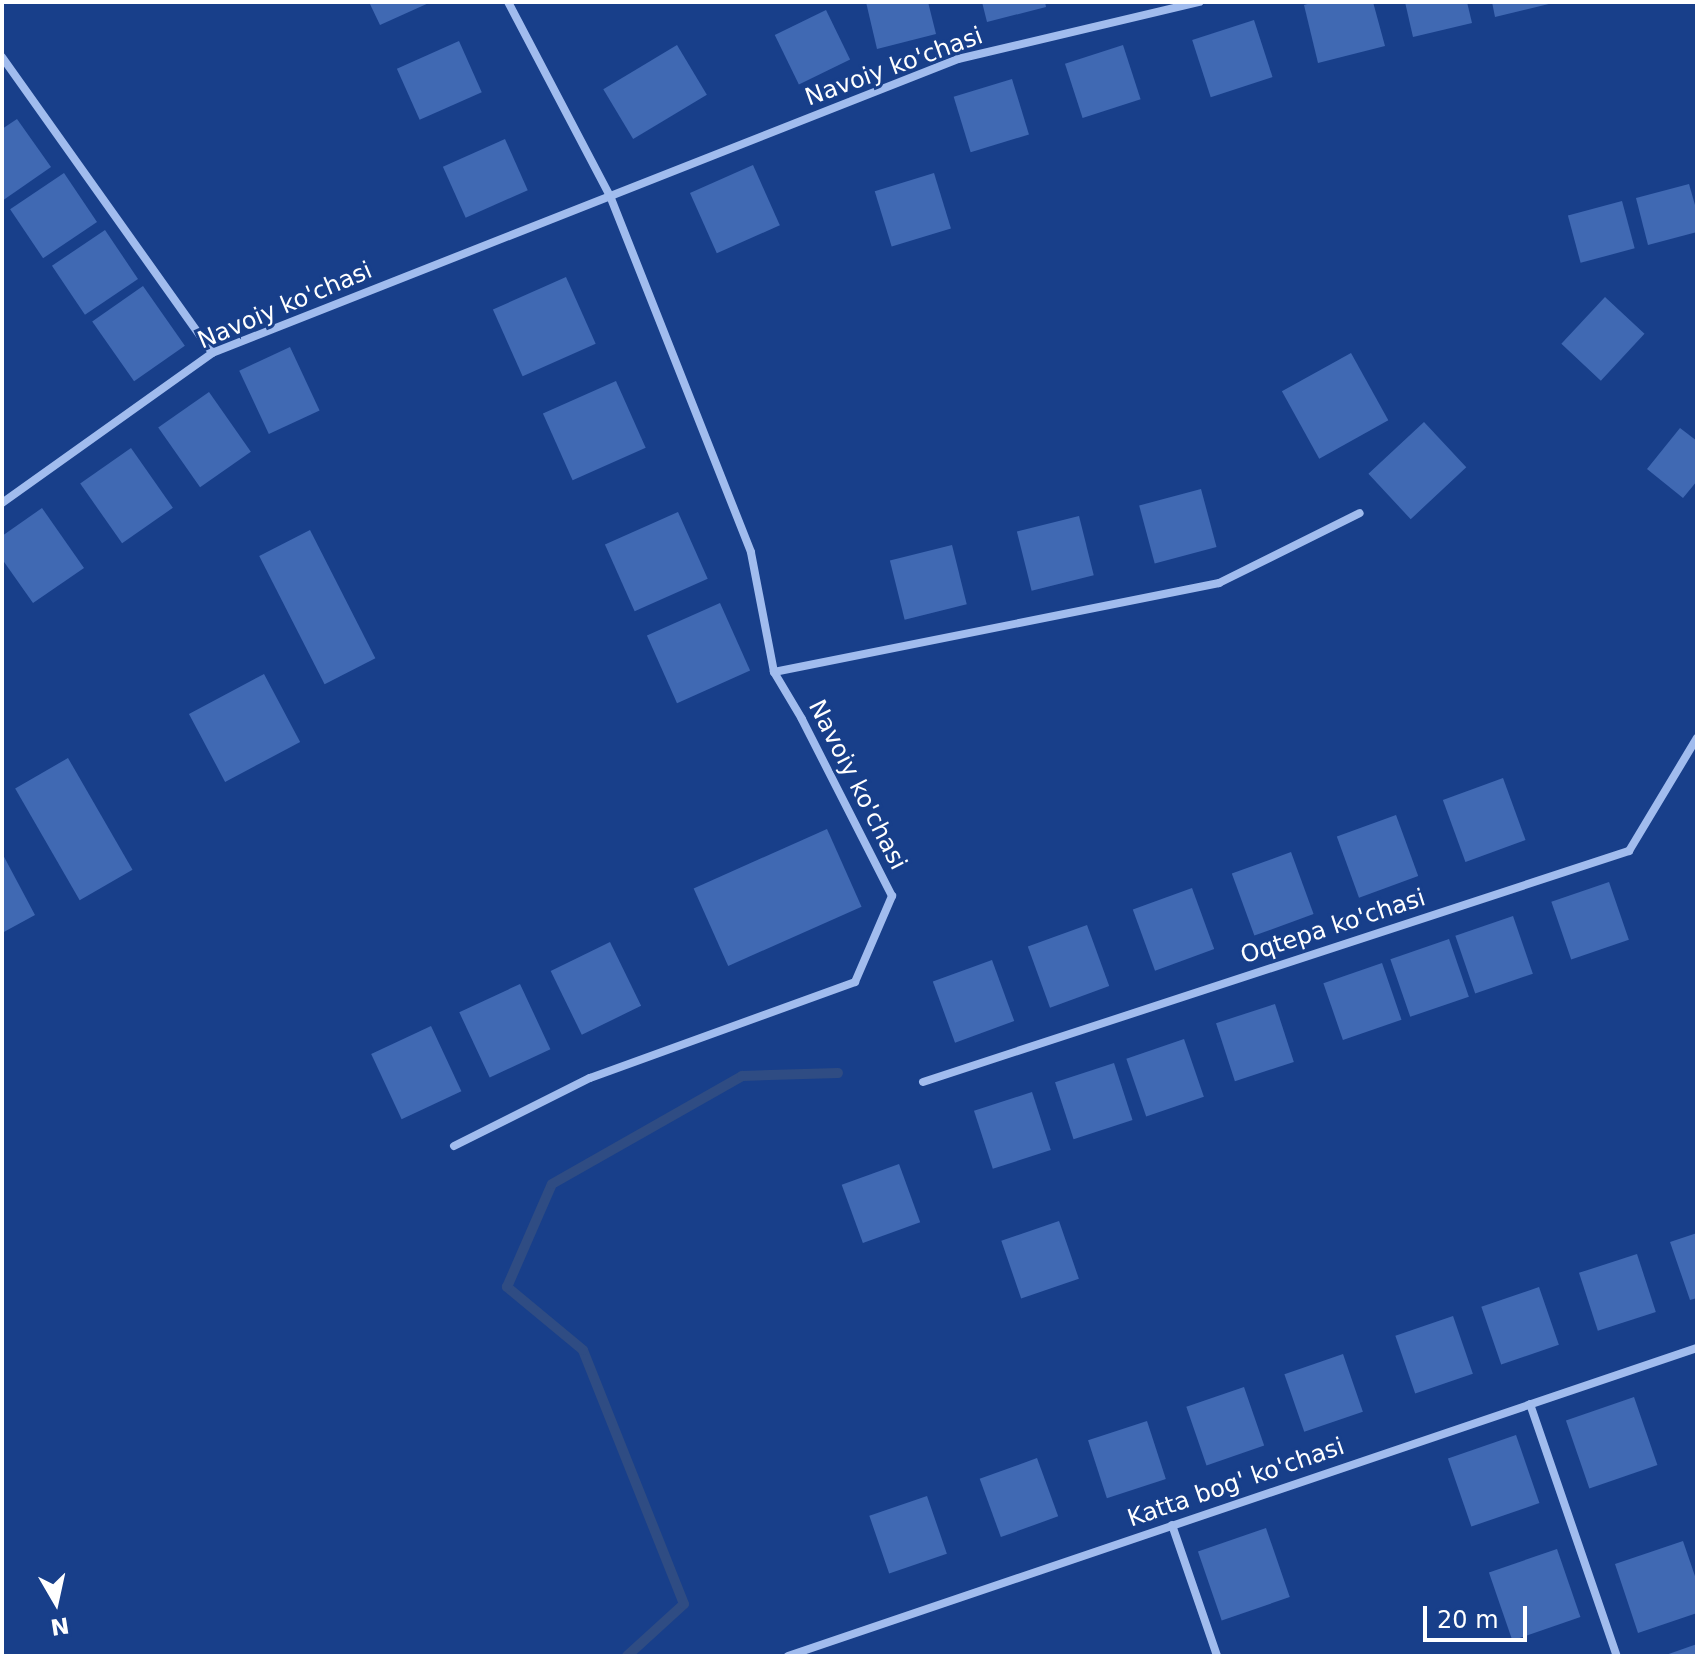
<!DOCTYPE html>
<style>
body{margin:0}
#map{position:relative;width:1699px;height:1658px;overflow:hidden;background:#183f8a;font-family:"DejaVu Sans",sans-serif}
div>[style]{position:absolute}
.stream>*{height:10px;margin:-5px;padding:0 5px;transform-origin:5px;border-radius:5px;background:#2f4c83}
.building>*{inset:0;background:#4069b3;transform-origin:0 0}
.street>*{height:8px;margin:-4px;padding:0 4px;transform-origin:4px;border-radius:4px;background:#a1bcee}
span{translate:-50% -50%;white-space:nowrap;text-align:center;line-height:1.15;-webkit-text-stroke:6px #183f8a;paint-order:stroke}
.street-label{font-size:24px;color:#fff}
.frame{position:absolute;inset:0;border:4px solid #fff;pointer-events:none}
.north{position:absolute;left:16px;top:1562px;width:80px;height:80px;-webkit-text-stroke:6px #183f8a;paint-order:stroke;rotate:171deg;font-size:22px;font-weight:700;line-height:32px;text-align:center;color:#fff}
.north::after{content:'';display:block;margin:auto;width:28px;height:36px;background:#fff;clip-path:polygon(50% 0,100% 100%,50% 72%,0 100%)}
.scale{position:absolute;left:1423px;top:1606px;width:104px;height:36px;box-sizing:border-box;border:4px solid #fff;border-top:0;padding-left:10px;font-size:24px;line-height:28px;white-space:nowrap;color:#fff;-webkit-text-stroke:6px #183f8a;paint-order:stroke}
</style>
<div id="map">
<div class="stream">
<div style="left:627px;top:1656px;width:77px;rotate:-42.4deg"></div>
<div style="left:684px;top:1604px;width:273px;rotate:-111.7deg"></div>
<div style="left:583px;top:1350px;width:99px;rotate:-140.3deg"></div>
<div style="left:507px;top:1287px;width:112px;rotate:-66.4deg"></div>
<div style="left:552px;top:1184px;width:219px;rotate:-29.6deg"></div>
<div style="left:742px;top:1076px;width:96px;rotate:-1.8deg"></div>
</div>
<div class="building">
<div style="clip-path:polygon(369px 2px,431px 2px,380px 25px)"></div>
<div style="clip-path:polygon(866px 2px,928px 2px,936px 34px,877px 49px)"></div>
<div style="clip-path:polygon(982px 2px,1045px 2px,1046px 7px,987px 22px)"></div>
<div style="clip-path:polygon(1314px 2px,1373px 2px,1385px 46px,1318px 63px,1304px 5px)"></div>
<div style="clip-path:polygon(1405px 2px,1467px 2px,1472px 23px,1413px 37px)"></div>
<div style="clip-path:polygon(1492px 2px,1553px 2px,1553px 3px,1495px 17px)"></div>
<div style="left:826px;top:10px;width:55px;height:57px;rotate:64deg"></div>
<div style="left:1254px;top:20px;width:60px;height:65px;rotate:72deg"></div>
<div style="left:459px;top:41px;width:56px;height:68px;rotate:66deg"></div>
<div style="left:677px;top:45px;width:58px;height:86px;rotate:59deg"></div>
<div style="left:1123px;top:45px;width:57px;height:61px;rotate:72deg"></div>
<div style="left:1012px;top:79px;width:58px;height:61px;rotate:73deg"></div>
<div style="clip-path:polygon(17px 119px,51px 167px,2px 201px,2px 129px)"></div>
<div style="left:505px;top:139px;width:56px;height:68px;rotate:66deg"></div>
<div style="left:753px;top:165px;width:66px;height:69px;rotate:66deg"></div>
<div style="left:64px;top:173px;width:59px;height:65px;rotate:56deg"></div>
<div style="left:934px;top:173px;width:58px;height:62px;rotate:73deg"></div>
<div style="clip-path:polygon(1689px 184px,1697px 212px,1697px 232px,1648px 245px,1636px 198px)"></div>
<div style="left:1622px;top:201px;width:49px;height:56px;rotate:75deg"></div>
<div style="left:105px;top:230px;width:59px;height:64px;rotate:56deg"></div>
<div style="left:566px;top:277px;width:73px;height:80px;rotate:66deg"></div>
<div style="left:143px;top:286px;width:73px;height:62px;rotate:55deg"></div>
<div style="left:1605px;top:297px;width:54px;height:64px;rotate:43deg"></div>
<div style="left:290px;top:347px;width:70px;height:56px;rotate:65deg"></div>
<div style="left:1351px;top:353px;width:77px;height:79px;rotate:61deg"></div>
<div style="left:616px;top:381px;width:73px;height:80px;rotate:66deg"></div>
<div style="left:209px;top:392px;width:73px;height:62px;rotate:55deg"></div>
<div style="left:1424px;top:422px;width:62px;height:76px;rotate:47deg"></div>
<div style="clip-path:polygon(1680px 428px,1697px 441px,1697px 481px,1683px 498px,1647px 469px)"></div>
<div style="left:131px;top:448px;width:73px;height:62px;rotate:55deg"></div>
<div style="left:1201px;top:489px;width:60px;height:64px;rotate:75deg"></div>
<div style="clip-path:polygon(42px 508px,84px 568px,33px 603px,2px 559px,2px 536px)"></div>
<div style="left:678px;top:512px;width:73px;height:80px;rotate:66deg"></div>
<div style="left:1079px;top:516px;width:61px;height:64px;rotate:76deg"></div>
<div style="left:310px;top:530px;width:144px;height:57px;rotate:63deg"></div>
<div style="left:952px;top:545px;width:61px;height:64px;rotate:76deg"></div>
<div style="left:720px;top:603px;width:74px;height:80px;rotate:66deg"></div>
<div style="left:264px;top:674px;width:77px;height:85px;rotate:62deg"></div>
<div style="left:68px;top:758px;width:129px;height:61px;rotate:60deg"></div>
<div style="left:1503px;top:778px;width:66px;height:64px;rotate:70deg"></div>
<div style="left:1396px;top:815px;width:65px;height:63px;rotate:70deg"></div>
<div style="left:827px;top:829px;width:85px;height:146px;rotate:66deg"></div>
<div style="left:1291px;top:852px;width:66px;height:63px;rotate:70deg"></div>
<div style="clip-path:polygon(2px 853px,35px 915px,2px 933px)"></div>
<div style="left:1609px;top:882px;width:61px;height:61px;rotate:71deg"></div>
<div style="left:1192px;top:888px;width:65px;height:63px;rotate:70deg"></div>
<div style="left:1513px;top:916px;width:61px;height:61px;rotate:71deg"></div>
<div style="left:1087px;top:925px;width:65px;height:63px;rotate:70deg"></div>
<div style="left:1449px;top:939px;width:61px;height:62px;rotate:71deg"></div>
<div style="left:610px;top:942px;width:71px;height:66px;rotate:64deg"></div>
<div style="left:992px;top:960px;width:65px;height:63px;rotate:70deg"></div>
<div style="left:1382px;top:963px;width:60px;height:62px;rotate:71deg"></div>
<div style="left:520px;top:984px;width:72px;height:67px;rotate:65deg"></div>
<div style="left:1275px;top:1004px;width:61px;height:62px;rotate:72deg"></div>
<div style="left:431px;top:1026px;width:72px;height:66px;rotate:65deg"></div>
<div style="left:1184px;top:1039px;width:61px;height:61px;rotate:71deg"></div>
<div style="left:1114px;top:1063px;width:60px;height:62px;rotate:72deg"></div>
<div style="left:1032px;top:1092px;width:61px;height:61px;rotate:72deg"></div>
<div style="left:899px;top:1164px;width:62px;height:61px;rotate:70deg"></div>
<div style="left:1059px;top:1221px;width:61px;height:61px;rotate:71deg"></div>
<div style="clip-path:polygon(1697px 1233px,1697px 1298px,1690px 1300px,1670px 1242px)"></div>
<div style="left:1637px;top:1254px;width:61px;height:61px;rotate:72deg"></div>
<div style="left:1539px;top:1287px;width:61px;height:61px;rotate:71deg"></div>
<div style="left:1453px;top:1316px;width:61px;height:61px;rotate:71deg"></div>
<div style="left:1343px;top:1354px;width:61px;height:62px;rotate:71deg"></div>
<div style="left:1244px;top:1387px;width:62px;height:61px;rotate:71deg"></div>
<div style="left:1634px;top:1397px;width:72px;height:72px;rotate:71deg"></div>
<div style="left:1147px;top:1421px;width:61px;height:62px;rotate:72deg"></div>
<div style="left:1516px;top:1435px;width:72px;height:72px;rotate:71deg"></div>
<div style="left:1037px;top:1458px;width:62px;height:61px;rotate:70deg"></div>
<div style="left:927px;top:1496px;width:61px;height:61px;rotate:71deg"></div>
<div style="left:1266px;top:1528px;width:73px;height:72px;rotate:71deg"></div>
<div style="clip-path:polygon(1683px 1541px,1697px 1582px,1697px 1613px,1638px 1633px,1615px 1564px)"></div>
<div style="left:1557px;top:1549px;width:72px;height:72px;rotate:71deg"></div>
<div style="clip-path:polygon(1697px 1644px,1697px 1656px,1663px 1656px)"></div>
</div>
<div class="street">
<div style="left:2px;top:57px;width:363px;rotate:54.6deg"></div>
<div style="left:2px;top:503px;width:258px;rotate:-35.5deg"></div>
<div style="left:212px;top:353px;width:802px;rotate:-21.51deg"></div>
<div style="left:958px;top:59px;width:248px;rotate:-13.3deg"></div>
<div style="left:774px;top:672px;width:454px;rotate:-11.3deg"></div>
<div style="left:1219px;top:583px;width:157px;rotate:-26.4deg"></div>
<div style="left:923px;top:1082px;width:743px;rotate:-18.12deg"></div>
<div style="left:1629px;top:851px;width:132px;rotate:-59deg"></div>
<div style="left:454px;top:1146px;width:152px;rotate:-26.6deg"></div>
<div style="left:590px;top:1078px;width:282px;rotate:-19.9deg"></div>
<div style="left:855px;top:982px;width:94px;rotate:-66.7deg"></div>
<div style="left:892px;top:896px;width:199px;rotate:-117deg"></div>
<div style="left:802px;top:719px;width:55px;rotate:-120.8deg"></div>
<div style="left:774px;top:672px;width:122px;rotate:-100.9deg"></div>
<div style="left:751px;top:552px;width:381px;rotate:-111.6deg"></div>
<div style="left:611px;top:198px;width:221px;rotate:-117.7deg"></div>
<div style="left:1530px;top:1404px;width:267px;rotate:71deg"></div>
<div style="left:1172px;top:1525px;width:139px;rotate:71deg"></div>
<div style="left:788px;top:1656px;width:960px;rotate:-18.72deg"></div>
</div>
<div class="street-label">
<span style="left:894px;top:67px;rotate:-20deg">Navoiy ko'chasi</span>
<span style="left:285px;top:306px;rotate:-23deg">Navoiy ko'chasi</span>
<span style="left:857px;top:785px;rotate:63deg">Navoiy ko'chasi</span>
<span style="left:1333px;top:927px;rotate:-18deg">Oqtepa ko'chasi</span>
<span style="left:1236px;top:1483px;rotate:-19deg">Katta bog' ko'chasi</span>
</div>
<div class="frame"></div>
<div class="north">N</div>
<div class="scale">20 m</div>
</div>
